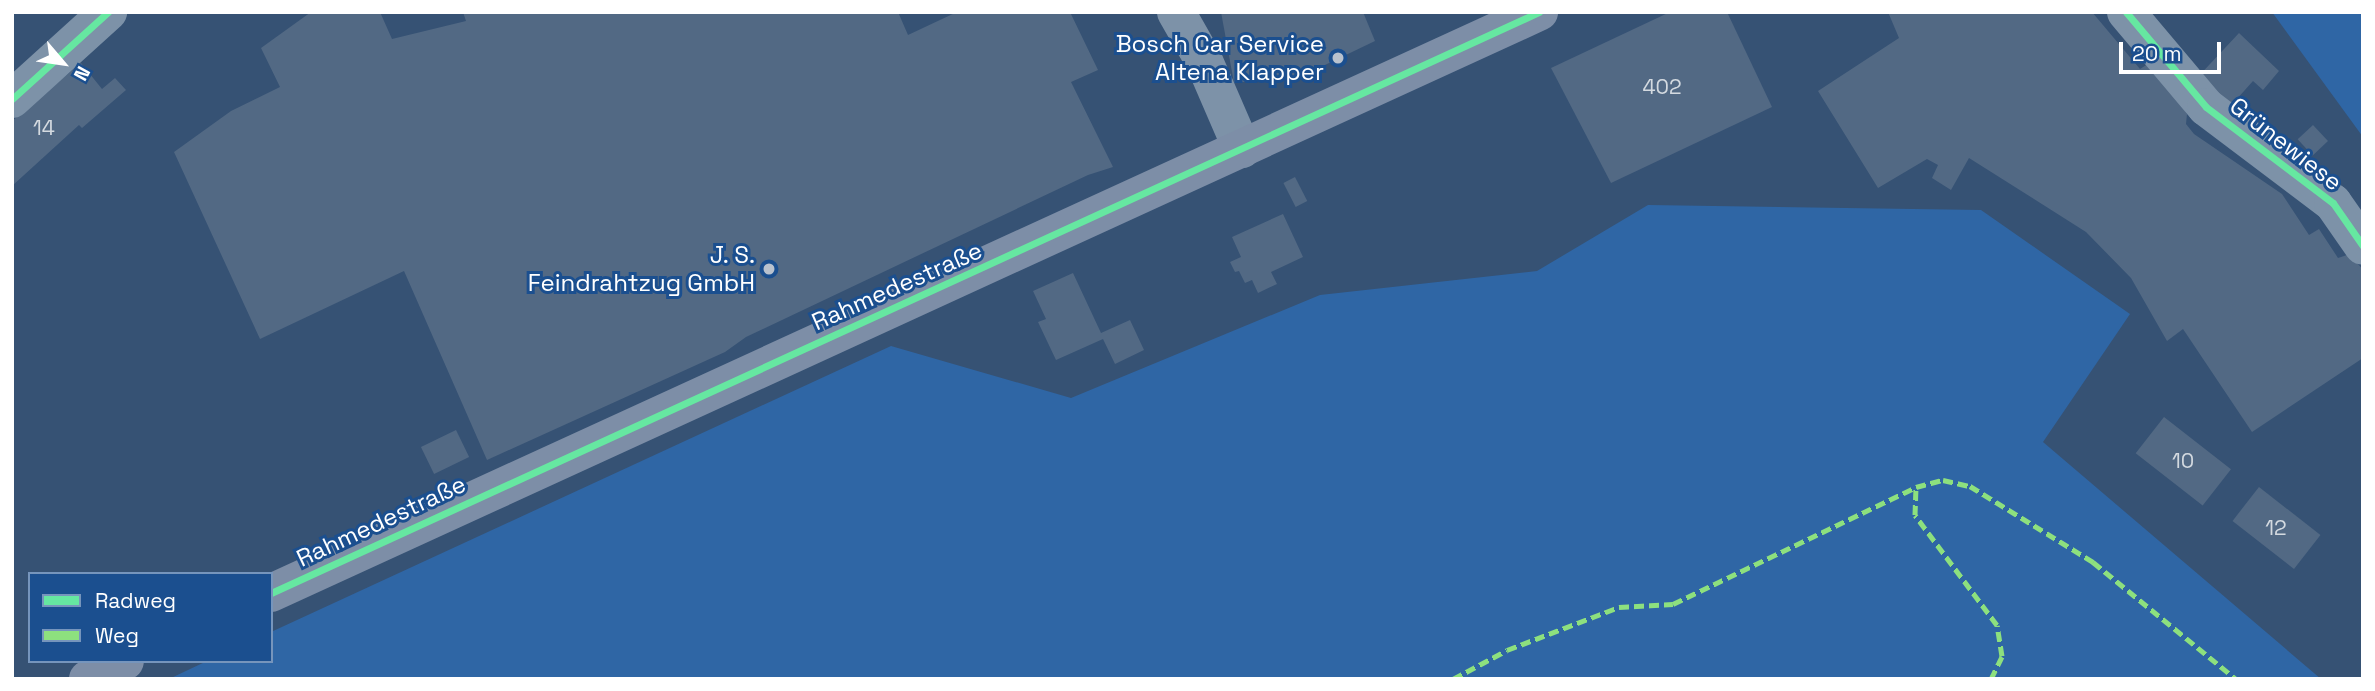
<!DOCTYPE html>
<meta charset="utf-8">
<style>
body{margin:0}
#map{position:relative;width:2375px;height:691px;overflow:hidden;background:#365274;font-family:"Space Grotesk",sans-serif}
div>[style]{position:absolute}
.green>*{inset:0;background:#2f66a5}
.building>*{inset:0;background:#526984;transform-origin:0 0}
.minor>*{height:38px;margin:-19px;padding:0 19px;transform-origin:19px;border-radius:19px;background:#7d92a8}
.major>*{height:38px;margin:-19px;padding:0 19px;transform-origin:19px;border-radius:19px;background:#7d8ea7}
.quiet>*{height:5px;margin-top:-2.5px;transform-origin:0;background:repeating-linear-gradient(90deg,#8de07e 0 10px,transparent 0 15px)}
.cycleway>*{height:7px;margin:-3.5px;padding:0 3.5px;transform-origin:3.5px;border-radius:3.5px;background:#66e7a1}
.dots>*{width:19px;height:19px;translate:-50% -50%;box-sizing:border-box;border:4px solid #1b4f8f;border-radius:50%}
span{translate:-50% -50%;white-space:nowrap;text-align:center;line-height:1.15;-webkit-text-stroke:6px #1b4f8f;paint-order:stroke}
.number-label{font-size:21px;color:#d4dae0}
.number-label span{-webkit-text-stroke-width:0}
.poi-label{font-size:24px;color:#fff}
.right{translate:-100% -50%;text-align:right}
.street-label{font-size:24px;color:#fff}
.frame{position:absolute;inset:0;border:14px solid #fff;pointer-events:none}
.legend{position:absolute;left:28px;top:572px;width:245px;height:91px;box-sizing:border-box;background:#1b4f8f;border:2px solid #7695bc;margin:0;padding:9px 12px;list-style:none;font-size:21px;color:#fff}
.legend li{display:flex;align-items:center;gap:14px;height:35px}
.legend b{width:35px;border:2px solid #7695bc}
.north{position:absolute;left:28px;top:28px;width:70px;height:70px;-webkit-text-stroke:5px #1b4f8f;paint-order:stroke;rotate:119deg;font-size:19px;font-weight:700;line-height:28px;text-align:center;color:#fff}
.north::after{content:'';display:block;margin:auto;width:24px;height:32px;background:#fff;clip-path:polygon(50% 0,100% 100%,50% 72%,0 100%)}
.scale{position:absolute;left:2119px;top:42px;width:102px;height:32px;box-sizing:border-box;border:4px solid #fff;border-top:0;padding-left:9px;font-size:21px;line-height:24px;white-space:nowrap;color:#fff;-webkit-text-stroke:5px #1b4f8f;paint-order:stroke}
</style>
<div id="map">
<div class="green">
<div style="clip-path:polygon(2272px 12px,2363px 12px,2363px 137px)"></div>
<div style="clip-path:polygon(1648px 205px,1981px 210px,2130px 314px,2043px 442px,2321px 679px,169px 679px,207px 661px,271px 661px,271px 632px,891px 346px,1071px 398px,1320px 295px,1537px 271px)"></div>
</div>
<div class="building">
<div style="clip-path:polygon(311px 12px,380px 12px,392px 39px,466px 21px,463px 12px,898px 12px,908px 35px,957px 12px,1070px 12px,1098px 70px,1071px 82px,1113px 167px,1088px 175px,746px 337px,725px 352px,487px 460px,404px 271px,260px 339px,174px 152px,231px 111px,280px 87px,261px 48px)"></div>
<div style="clip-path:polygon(1221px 12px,1363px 12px,1375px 41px,1302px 76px,1234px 83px)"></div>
<div style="clip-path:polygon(1670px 12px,1727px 12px,1772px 107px,1611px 183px,1551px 68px)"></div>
<div style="clip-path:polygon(1888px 12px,2092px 12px,2140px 69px,2151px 62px,2187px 114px,2186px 124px,2194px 134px,2282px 194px,2309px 235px,2319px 229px,2338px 258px,2350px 254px,2363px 270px,2363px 358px,2252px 432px,2183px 329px,2167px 341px,2131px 278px,2086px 232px,1969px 158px,1951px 190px,1932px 178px,1938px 165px,1927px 159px,1878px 188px,1818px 91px,1899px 38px)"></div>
<div style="clip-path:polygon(2239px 33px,2279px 71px,2263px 90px,2253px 81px,2227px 110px,2195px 80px)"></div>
<div style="clip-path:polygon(81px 63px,102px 89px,115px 78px,126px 90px,82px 128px,79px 125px,12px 186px,12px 121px)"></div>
<div style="left:2313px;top:125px;width:22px;height:21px;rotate:47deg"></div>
<div style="left:1295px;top:177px;width:27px;height:13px;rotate:63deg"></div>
<div style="clip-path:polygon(1283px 214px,1303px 257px,1271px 272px,1277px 284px,1258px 293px,1252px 280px,1245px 283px,1239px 271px,1235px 272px,1230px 262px,1241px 257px,1232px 237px)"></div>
<div style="clip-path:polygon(1073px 273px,1101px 333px,1130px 320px,1144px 350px,1115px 364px,1103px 339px,1056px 360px,1038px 322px,1046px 319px,1033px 291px)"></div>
<div style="left:2164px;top:417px;width:85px;height:46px;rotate:38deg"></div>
<div style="left:456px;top:430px;width:30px;height:39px;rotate:64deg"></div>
<div style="left:2259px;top:487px;width:78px;height:43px;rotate:38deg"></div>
</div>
<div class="minor">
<div style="left:1176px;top:12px;width:56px;rotate:60.3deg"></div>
<div style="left:1204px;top:61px;width:96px;rotate:66.6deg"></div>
<div style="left:2126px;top:12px;width:124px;rotate:49.9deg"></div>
<div style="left:2206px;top:107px;width:159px;rotate:37.1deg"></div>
<div style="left:2333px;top:203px;width:52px;rotate:55.1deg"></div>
<div style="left:12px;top:99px;width:130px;rotate:-42.2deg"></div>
</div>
<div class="major">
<div style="left:271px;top:593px;width:1395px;rotate:-24.62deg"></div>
<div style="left:88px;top:679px;width:41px;rotate:-25.9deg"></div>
</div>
<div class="quiet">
<div style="left:1453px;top:679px;width:61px;rotate:-28.2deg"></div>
<div style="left:1507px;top:650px;width:120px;rotate:-21deg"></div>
<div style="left:1619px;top:607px;width:54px;rotate:-3.2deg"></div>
<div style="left:1673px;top:604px;width:270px;rotate:-25.7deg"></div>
<div style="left:1991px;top:679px;width:25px;rotate:-64deg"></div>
<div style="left:2002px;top:656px;width:31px;rotate:-99deg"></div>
<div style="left:1997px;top:625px;width:137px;rotate:-126.7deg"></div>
<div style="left:1915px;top:515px;width:28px;rotate:-88deg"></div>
<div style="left:1916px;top:487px;width:28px;rotate:-15deg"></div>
<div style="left:1943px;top:480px;width:28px;rotate:13deg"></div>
<div style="left:1970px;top:486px;width:145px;rotate:31.7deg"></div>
<div style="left:2093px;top:562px;width:185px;rotate:39.3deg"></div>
</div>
<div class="cycleway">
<div style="left:2126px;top:12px;width:124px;rotate:49.9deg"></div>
<div style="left:2206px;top:107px;width:159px;rotate:37.1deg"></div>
<div style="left:2333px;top:203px;width:52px;rotate:55.1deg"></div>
<div style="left:12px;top:99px;width:130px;rotate:-42.2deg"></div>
<div style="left:271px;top:593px;width:1395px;rotate:-24.62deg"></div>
</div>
<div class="dots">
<div style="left:1338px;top:58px;background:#b9c2ce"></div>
<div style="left:769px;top:269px;background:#b9c2ce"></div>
</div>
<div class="number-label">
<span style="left:1662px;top:87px">402</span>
<span style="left:44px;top:128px">14</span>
<span style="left:2183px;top:461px">10</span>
<span style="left:2276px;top:528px">12</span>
</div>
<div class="poi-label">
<span class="right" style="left:1324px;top:58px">Bosch Car Service<br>Altena Klapper</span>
<span class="right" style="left:755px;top:269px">J. S.<br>Feindrahtzug GmbH</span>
</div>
<div class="street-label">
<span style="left:2286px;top:144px;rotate:38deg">Grünewiese</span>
<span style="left:897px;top:286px;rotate:-24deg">Rahmedestraße</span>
<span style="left:381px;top:521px;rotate:-25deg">Rahmedestraße</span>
</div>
<div class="frame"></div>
<ul class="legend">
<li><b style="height:9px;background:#66e7a1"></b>Radweg</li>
<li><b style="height:9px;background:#8de07e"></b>Weg</li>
</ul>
<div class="north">N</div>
<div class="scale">20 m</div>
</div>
